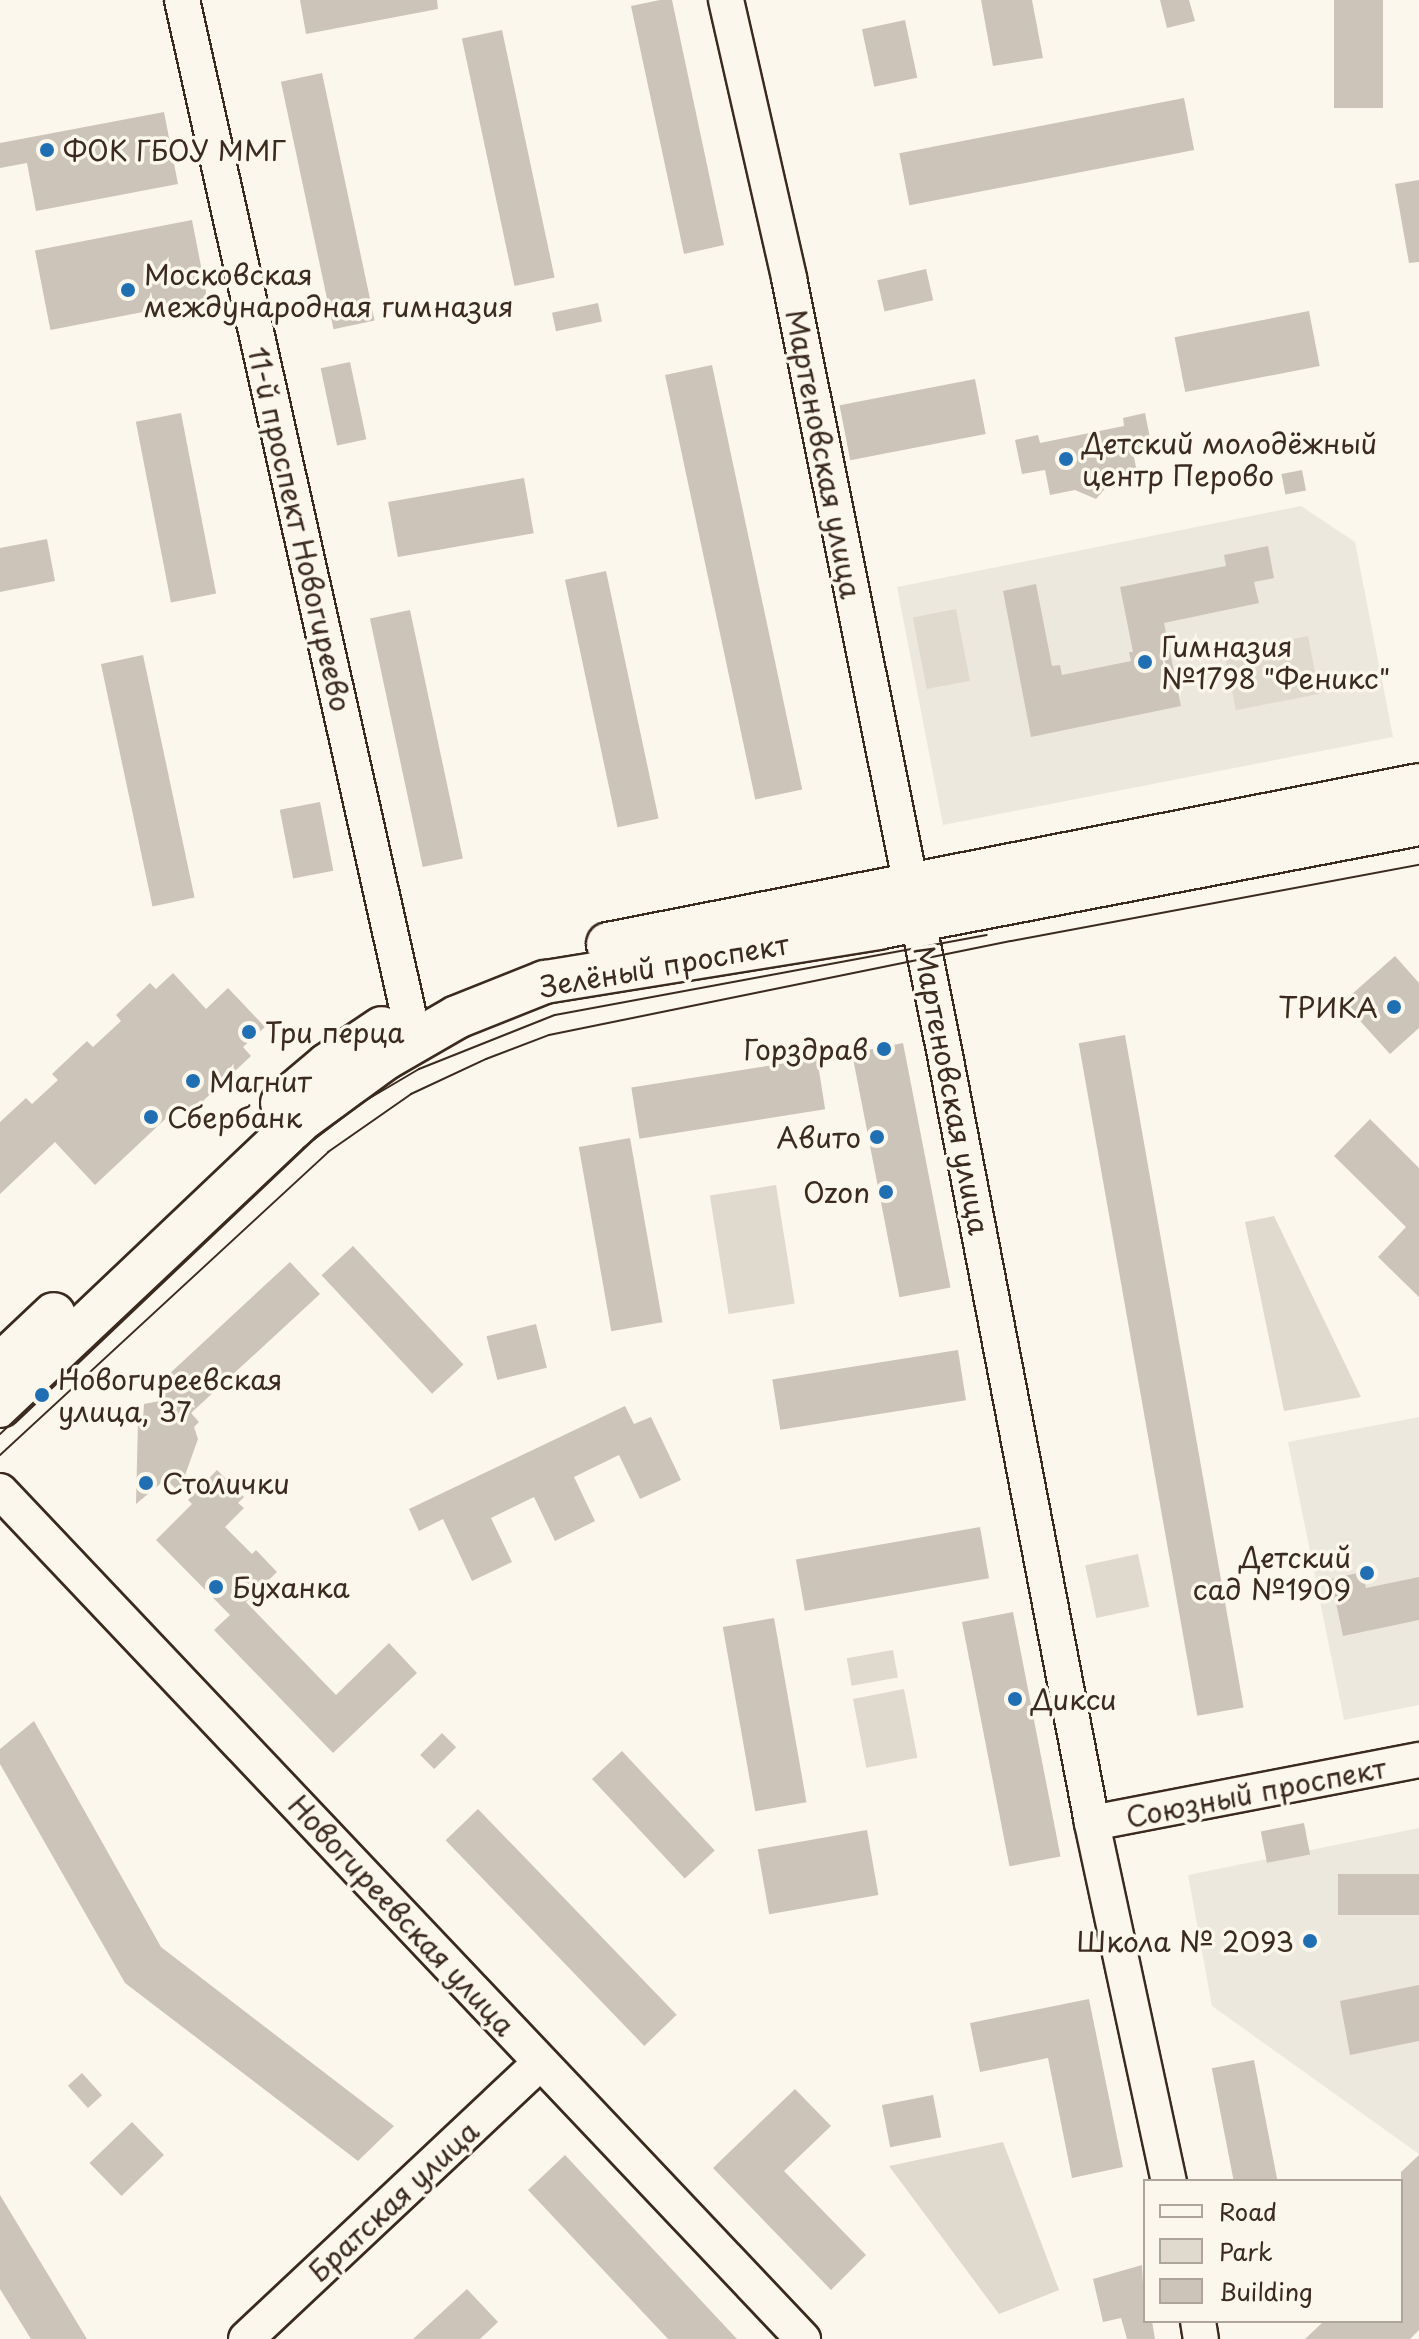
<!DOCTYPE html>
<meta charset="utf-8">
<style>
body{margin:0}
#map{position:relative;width:1419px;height:2339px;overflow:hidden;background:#fbf7ec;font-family:"Playpen Sans",sans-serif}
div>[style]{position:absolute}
.built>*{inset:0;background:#ede8dd}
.green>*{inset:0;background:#dfd9ce;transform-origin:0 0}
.building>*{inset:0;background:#ccc4b9;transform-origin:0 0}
.roads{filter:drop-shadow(2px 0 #3b2a1e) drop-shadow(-2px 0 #3b2a1e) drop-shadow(0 2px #3b2a1e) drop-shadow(0 -2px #3b2a1e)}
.minor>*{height:34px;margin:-17px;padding:0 17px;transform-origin:17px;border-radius:17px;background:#fbf7ec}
.major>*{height:42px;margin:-21px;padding:0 21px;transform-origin:21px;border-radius:21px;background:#fbf7ec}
.tram>*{height:2px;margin:-1px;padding:0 1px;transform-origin:1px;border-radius:1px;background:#3b2a1e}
.dots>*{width:22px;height:22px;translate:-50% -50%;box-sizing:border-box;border:4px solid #fbf7ec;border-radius:50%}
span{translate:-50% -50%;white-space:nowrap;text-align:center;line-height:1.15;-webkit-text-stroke:7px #fbf7ec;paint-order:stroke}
.poi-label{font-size:28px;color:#3b2a1e}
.left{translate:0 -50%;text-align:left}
.right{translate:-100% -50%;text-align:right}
.street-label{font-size:28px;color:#3b2a1e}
.legend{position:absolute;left:1143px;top:2179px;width:260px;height:144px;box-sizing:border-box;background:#fbf7ec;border:2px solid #aea59a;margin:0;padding:10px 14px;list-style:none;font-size:24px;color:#3b2a1e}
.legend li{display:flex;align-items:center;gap:16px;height:40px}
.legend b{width:40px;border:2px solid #aea59a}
</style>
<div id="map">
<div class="built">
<div style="clip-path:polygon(1301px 506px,1355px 542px,1393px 737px,943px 825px,897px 587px)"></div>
<div style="clip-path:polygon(1419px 1417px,1419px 1705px,1344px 1720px,1288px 1442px)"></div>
<div style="clip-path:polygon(1419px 1828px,1419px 2154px,1212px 2006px,1188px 1875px)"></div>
</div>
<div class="green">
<div style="left:956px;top:609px;width:73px;height:44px;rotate:79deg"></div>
<div style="left:1308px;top:636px;width:59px;height:85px;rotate:79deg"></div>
<div style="left:776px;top:1185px;width:120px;height:67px;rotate:81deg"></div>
<div style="clip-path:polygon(1274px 1216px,1361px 1397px,1284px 1411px,1245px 1222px)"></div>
<div style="left:1138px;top:1554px;width:54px;height:54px;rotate:78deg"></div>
<div style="left:893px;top:1650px;width:28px;height:47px;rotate:80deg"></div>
<div style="left:904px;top:1689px;width:70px;height:52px;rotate:79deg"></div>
<div style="clip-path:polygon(1003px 2142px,1059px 2290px,999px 2314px,889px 2166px)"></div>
</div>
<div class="building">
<div style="clip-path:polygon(300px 0,437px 0,438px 9px,306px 34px)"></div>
<div style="clip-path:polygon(660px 0,672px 0,724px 245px,684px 254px,631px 6px)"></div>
<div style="clip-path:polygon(981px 0,1032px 0,1043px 58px,993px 66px)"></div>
<div style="clip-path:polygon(1160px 0,1189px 0,1195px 21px,1167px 28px)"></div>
<div style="left:1334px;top:0;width:49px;height:108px"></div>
<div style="left:905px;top:20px;width:59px;height:44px;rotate:78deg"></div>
<div style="left:502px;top:30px;width:253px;height:41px;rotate:78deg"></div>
<div style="left:322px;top:73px;width:253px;height:42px;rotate:78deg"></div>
<div style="left:1184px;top:98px;width:53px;height:290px;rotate:79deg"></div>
<div style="clip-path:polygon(164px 112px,178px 184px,36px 211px,27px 163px,0 168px,0 143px)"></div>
<div style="clip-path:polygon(1419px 180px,1419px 262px,1409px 263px,1395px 184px)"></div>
<div style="left:192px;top:220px;width:81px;height:160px;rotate:79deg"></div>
<div style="left:926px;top:269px;width:32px;height:50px;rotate:77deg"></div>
<div style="left:598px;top:303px;width:19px;height:47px;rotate:78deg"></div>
<div style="left:1309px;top:311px;width:56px;height:137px;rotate:79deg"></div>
<div style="left:350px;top:362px;width:79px;height:30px;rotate:78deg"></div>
<div style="left:712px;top:365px;width:434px;height:48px;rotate:78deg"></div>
<div style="left:975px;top:379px;width:56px;height:138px;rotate:79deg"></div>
<div style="left:181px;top:413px;width:184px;height:46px;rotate:79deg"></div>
<div style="clip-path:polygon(1145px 413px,1152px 448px,1133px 452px,1138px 477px,1110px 483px,1096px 499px,1075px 490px,1050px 495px,1045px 470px,1022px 474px,1015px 440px,1038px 435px,1040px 443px,1124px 426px,1123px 418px)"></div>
<div style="left:1302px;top:470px;width:21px;height:21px;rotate:79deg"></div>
<div style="left:524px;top:478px;width:56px;height:138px;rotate:80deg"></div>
<div style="clip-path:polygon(47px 539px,55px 581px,0 592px,0 548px)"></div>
<div style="clip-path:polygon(1268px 546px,1274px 578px,1254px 582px,1259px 603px,1164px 623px,1181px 706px,1031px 737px,1003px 591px,1036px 584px,1052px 666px,1060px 665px,1062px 675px,1131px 661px,1129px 652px,1133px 652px,1120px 587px,1226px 566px,1224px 555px)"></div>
<div style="left:606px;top:571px;width:253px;height:42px;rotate:78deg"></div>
<div style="left:410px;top:610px;width:254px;height:41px;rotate:78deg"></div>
<div style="left:143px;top:655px;width:248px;height:43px;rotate:78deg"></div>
<div style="left:320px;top:802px;width:70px;height:41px;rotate:79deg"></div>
<div style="clip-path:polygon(1395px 956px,1419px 983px,1419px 1028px,1390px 1054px,1343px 1002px)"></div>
<div style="clip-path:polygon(173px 973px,206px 1009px,228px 988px,265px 1027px,243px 1047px,251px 1056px,187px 1116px,178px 1107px,95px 1185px,55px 1142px,0 1194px,0 1122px,26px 1098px,32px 1104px,58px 1080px,52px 1074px,87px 1041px,93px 1047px,121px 1021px,116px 1015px,150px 983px,156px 989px)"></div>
<div style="left:1125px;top:1035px;width:683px;height:47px;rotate:80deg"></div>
<div style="left:903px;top:1043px;width:249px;height:52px;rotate:79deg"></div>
<div style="left:817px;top:1058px;width:52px;height:188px;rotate:81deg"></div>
<div style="clip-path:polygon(1370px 1119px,1419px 1168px,1419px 1297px,1378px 1257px,1406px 1227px,1334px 1156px)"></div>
<div style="left:630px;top:1138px;width:187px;height:52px;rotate:80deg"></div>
<div style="left:353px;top:1246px;width:162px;height:43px;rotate:47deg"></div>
<div style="clip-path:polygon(290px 1262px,320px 1294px,191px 1413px,199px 1422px,194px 1427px,198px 1439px,179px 1492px,166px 1479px,136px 1504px,138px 1420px,143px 1420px,144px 1404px,165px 1400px,154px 1388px)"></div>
<div style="left:536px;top:1324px;width:45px;height:51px;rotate:76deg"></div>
<div style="left:958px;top:1350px;width:51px;height:188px;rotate:81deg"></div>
<div style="clip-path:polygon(625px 1406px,634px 1424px,651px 1417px,681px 1480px,640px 1499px,619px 1455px,574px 1477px,595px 1521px,555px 1541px,534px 1497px,491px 1518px,512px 1562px,472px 1581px,443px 1519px,419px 1531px,409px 1509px)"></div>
<div style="clip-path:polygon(217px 1470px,244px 1497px,238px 1503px,244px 1508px,225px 1527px,252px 1554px,256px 1550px,277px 1572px,246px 1602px,336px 1695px,389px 1643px,417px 1673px,333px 1753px,214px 1630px,230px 1615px,156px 1540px,192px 1504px,188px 1500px)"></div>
<div style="left:980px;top:1527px;width:52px;height:187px;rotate:80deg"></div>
<div style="clip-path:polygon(1362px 1572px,1366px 1588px,1419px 1577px,1419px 1620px,1343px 1636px,1331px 1579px)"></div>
<div style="left:1013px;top:1612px;width:249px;height:52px;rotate:79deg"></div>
<div style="left:774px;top:1618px;width:187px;height:52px;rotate:80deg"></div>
<div style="clip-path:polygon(34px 1721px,161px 1947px,394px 2126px,358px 2161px,125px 1983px,0 1764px,0 1749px)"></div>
<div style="left:442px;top:1733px;width:20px;height:31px;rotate:45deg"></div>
<div style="left:622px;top:1751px;width:136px;height:41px;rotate:47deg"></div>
<div style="left:478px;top:1809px;width:286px;height:45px;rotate:46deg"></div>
<div style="left:1304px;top:1823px;width:32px;height:44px;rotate:79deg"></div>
<div style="left:867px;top:1830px;width:66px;height:111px;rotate:80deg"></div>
<div style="left:1419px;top:1874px;width:41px;height:81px;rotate:90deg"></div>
<div style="clip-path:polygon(1419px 1985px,1419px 2041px,1350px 2055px,1340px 2001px)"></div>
<div style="clip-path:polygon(1089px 1999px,1123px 2167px,1072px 2178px,1048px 2058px,980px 2072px,970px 2023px)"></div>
<div style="left:1254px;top:2060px;width:123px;height:43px;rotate:79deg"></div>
<div style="left:82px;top:2073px;width:30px;height:19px;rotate:48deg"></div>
<div style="clip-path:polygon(795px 2089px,831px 2126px,784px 2171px,866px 2255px,831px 2290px,713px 2168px)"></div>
<div style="left:933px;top:2095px;width:43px;height:52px;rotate:79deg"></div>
<div style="left:132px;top:2122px;width:46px;height:59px;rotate:46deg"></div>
<div style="clip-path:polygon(565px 2155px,737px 2339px,668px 2339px,528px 2190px)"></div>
<div style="clip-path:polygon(1419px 2155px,1419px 2330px,1410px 2339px,1305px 2339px,1324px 2321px,1401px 2321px,1401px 2172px)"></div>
<div style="clip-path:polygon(0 2195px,87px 2339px,31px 2339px,0 2289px)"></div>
<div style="clip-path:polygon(1142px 2265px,1145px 2321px,1152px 2321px,1155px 2339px,1127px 2339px,1121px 2318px,1103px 2322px,1093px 2279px)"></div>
<div style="clip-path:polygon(467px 2289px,498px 2322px,480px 2339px,413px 2339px)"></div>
</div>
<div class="roads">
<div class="minor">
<div style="left:182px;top:0;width:1037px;rotate:77.41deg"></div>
<div style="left:726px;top:0;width:285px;rotate:77.2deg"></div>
<div style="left:789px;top:278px;width:793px;rotate:78.65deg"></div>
<div style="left:945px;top:1055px;width:782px;rotate:79.16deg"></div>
<div style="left:1092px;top:1823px;width:366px;rotate:77.9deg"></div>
<div style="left:0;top:1491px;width:1168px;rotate:46.56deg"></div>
<div style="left:1092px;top:1823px;width:333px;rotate:-10.9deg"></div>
<div style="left:1198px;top:2321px;width:18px;rotate:81deg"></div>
<div style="left:246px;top:2339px;width:403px;rotate:-43.2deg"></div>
</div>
<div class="major">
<div style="left:608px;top:944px;width:826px;rotate:-11.09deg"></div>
<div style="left:282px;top:1103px;width:59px;rotate:-40.2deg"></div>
<div style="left:327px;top:1065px;width:66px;rotate:-33.9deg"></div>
<div style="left:0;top:1365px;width:74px;rotate:-43.4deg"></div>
<div style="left:0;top:1406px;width:420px;rotate:-43.5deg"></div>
<div style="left:305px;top:1117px;width:100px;rotate:-36.1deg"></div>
<div style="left:386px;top:1058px;width:82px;rotate:-30deg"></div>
<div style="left:457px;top:1017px;width:95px;rotate:-21.7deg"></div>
<div style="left:545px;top:982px;width:336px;rotate:-9.2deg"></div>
<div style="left:877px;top:928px;width:552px;rotate:-10.86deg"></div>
</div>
</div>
<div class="tram">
<div style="left:0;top:1434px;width:417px;rotate:-43.3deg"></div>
<div style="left:303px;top:1148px;width:76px;rotate:-37.5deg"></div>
<div style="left:363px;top:1102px;width:65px;rotate:-30.5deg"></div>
<div style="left:419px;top:1069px;width:146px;rotate:-21.7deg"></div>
<div style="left:555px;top:1015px;width:439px;rotate:-10.5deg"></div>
<div style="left:0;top:1455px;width:447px;rotate:-42.7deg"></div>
<div style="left:328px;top:1152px;width:101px;rotate:-34.9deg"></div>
<div style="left:411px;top:1094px;width:83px;rotate:-25deg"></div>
<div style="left:486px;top:1059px;width:67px;rotate:-20.9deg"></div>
<div style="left:549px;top:1035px;width:471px;rotate:-11.5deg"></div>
<div style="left:1011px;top:941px;width:415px;rotate:-10.6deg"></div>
</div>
<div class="dots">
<div style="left:47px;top:150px;background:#1f6fb2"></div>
<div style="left:128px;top:290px;background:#1f6fb2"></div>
<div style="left:1066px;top:459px;background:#1f6fb2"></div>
<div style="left:1145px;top:662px;background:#1f6fb2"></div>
<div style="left:1394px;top:1007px;background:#1f6fb2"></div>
<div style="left:249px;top:1032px;background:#1f6fb2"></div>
<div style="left:884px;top:1049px;background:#1f6fb2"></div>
<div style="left:193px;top:1081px;background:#1f6fb2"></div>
<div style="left:151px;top:1117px;background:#1f6fb2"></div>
<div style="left:877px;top:1137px;background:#1f6fb2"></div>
<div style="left:886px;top:1192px;background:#1f6fb2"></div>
<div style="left:42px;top:1395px;background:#1f6fb2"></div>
<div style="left:146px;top:1483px;background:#1f6fb2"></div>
<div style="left:1367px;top:1573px;background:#1f6fb2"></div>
<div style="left:216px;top:1587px;background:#1f6fb2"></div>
<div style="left:1015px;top:1699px;background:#1f6fb2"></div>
<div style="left:1310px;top:1941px;background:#1f6fb2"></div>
</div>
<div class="poi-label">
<span class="left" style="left:63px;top:150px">ФОК ГБОУ ММГ</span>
<span class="left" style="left:144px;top:290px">Московская<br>международная гимназия</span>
<span class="left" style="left:1082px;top:459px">Детский молодёжный<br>центр Перово</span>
<span class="left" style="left:1161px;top:662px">Гимназия<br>№1798 "Феникс"</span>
<span class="right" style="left:1378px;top:1007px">ТРИКА</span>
<span class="left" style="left:265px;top:1032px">Три перца</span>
<span class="right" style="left:868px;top:1049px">Горздрав</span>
<span class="left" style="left:209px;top:1081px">Магнит</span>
<span class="left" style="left:167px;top:1117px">Сбербанк</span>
<span class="right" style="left:861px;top:1137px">Авито</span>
<span class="right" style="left:870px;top:1192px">Ozon</span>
<span class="left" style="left:58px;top:1395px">Новогиреевская<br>улица, 37</span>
<span class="left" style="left:162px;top:1483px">Столички</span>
<span class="right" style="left:1351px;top:1573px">Детский<br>сад №1909</span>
<span class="left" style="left:232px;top:1587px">Буханка</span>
<span class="left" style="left:1031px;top:1699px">Дикси</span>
<span class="right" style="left:1294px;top:1941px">Школа № 2093</span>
</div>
<div class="street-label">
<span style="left:824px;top:454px;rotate:79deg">Мартеновская улица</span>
<span style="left:300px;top:529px;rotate:77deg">11-й проспект Новогиреево</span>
<span style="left:664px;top:965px;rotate:-10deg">Зелёный проспект</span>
<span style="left:952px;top:1090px;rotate:79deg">Мартеновская улица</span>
<span style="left:1256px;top:1792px;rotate:-11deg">Союзный проспект</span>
<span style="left:402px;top:1915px;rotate:47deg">Новогиреевская улица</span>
<span style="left:393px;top:2201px;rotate:-43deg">Братская улица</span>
</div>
<ul class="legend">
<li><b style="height:10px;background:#fbf7ec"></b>Road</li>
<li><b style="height:22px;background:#dfd9ce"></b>Park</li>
<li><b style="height:22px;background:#ccc4b9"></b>Building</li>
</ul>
</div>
